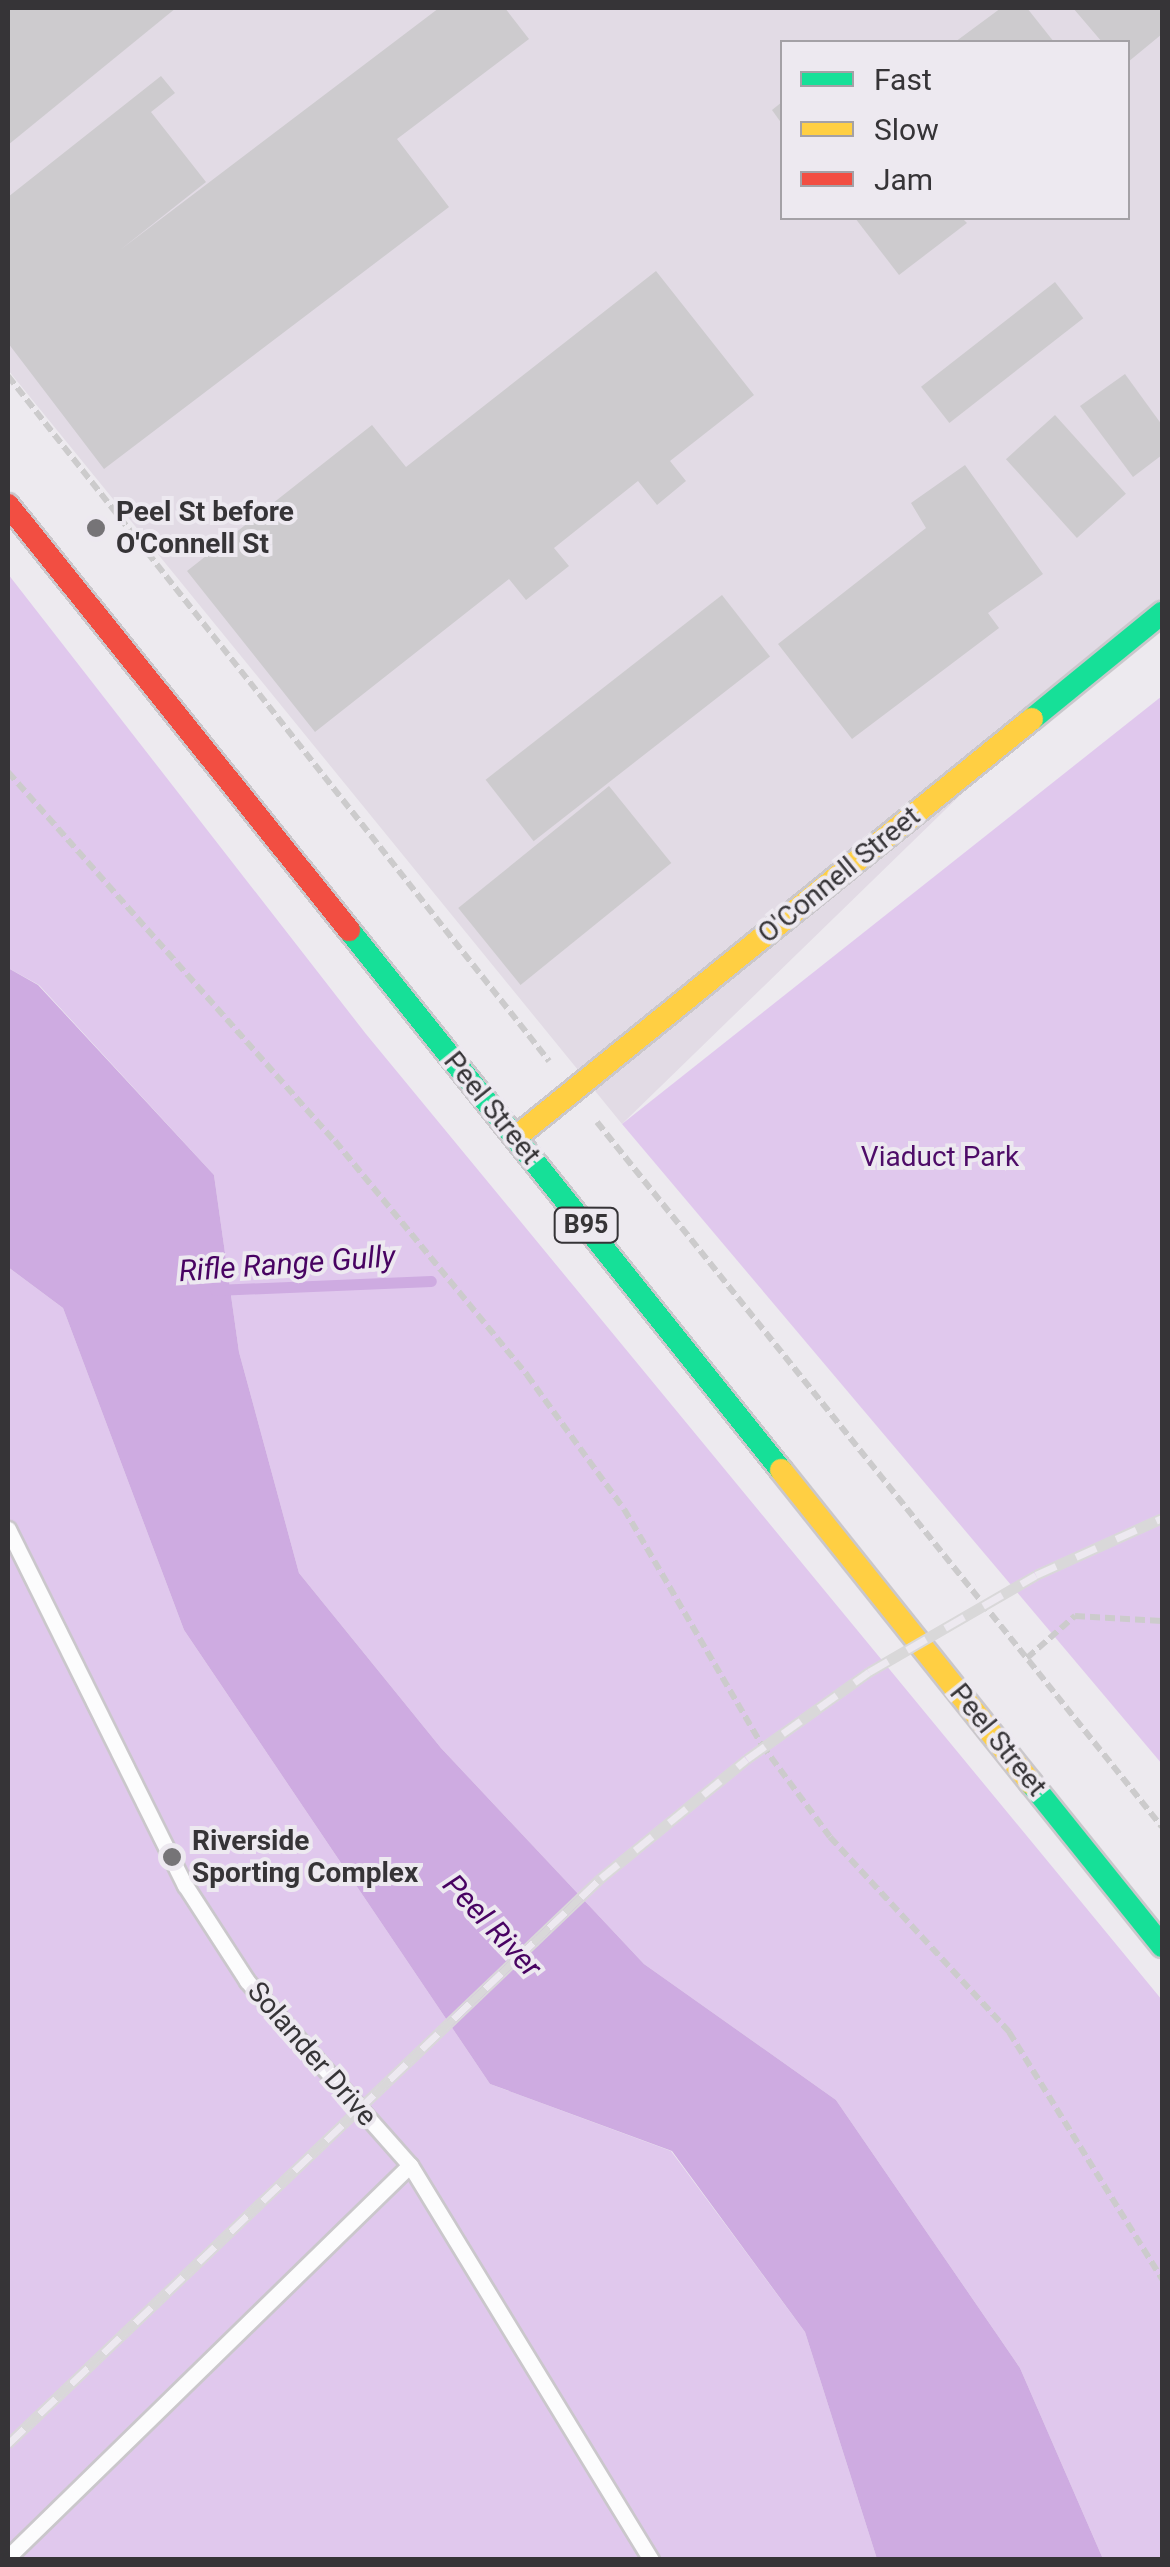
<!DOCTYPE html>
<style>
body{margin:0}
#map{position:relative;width:1170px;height:2567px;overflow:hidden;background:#edeaef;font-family:Roboto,sans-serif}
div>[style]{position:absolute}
.built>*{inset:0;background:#e2dbe5}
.green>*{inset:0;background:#e0c8ed}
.water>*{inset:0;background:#ceabe1}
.stream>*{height:11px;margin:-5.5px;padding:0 5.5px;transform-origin:5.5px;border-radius:5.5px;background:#ceabe1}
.building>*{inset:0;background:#cdcbce;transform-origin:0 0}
.path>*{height:6px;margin-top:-3px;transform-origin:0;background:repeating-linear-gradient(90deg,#cccbcc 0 10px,transparent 0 15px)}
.roads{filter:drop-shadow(2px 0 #cac7cb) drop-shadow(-2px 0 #cac7cb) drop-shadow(0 2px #cac7cb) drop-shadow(0 -2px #cac7cb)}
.lane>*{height:15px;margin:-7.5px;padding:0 7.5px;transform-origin:7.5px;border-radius:7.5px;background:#fcfcfd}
.fast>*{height:22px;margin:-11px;padding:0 11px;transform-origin:11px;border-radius:11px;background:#16e098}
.slow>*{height:22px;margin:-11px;padding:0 11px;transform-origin:11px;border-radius:11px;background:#ffcf43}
.jam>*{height:22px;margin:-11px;padding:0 11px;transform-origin:11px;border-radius:11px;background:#f24e42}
.rail>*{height:11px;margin-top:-5.5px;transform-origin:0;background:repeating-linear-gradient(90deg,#ede9f0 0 22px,#d9d8d9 0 44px);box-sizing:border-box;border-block:2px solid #d9d8d9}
.dots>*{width:28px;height:28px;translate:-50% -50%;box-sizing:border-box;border:5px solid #ede9f0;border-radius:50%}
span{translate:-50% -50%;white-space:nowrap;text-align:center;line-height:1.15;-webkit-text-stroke:8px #ede9f0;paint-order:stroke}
.shield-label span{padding:2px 8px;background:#ede9f0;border:2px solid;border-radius:8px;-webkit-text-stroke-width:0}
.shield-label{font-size:25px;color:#363437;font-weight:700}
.poi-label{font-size:28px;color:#363437;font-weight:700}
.left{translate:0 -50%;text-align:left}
.street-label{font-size:28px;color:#363437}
.park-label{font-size:28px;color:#4e0c68}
.water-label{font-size:30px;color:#480362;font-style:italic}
.frame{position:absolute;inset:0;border:10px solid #363437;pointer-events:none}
.legend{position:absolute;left:780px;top:40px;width:350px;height:180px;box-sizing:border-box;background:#ede9f0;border:2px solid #a4a1a6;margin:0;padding:12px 18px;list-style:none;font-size:30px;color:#363437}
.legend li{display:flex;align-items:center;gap:20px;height:50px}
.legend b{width:50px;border:2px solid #a4a1a6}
</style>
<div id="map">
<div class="built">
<div style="clip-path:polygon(evenodd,8px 8px,1162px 8px,1162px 599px,622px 1124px,8px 370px,8px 8px,782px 42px,1128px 42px,1128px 218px,782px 218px,782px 42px)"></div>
</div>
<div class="green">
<div style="clip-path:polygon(8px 574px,366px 1034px,1162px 2000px,1162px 2559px,1103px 2559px,1020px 2368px,836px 2100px,644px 1964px,441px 1748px,299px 1573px,239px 1352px,214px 1175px,39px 985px,8px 968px)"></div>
<div style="clip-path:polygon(1162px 696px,1162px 1764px,622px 1124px)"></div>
<div style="clip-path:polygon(8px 1267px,63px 1308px,184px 1630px,490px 2084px,671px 2151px,805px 2332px,877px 2559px,8px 2559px)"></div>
</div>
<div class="water">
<div style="clip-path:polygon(8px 968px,38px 985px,214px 1175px,239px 1352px,299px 1573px,441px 1748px,644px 1964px,836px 2100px,1020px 2368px,1103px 2559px,877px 2559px,805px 2332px,672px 2151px,490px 2084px,184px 1630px,63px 1308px,8px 1267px)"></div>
</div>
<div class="stream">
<div style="left:215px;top:1290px;width:216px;rotate:-2.4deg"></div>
</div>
<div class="building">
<div style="clip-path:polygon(8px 8px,176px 8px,8px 145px)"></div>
<div style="clip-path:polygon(439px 8px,505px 8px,529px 39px,397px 139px,449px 207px,104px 469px,8px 343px,8px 197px,161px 76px,175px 93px,151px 112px,206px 182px,120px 250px)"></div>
<div style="clip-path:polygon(1001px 8px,1027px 8px,1054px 42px,955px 42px)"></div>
<div style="clip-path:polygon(1073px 8px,1162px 8px,1162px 34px,1128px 62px,1128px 42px,1102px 42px)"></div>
<div style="clip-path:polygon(782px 102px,782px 124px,772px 110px)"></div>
<div style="clip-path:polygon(855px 218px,962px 218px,967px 223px,899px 275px)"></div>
<div style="clip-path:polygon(656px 271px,754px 395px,670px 461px,686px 481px,657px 505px,638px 481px,554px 548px,569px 566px,526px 600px,509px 579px,315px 732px,187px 571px,372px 425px,406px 467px)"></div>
<div style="left:1055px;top:282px;width:46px;height:170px;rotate:52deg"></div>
<div style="clip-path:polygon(1125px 374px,1162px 425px,1162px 455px,1133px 477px,1080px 406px)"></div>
<div style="left:1055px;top:415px;width:106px;height:66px;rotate:48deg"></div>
<div style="clip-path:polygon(965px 465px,1043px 574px,988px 613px,999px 628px,852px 739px,778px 644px,926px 528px,911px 503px)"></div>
<div style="left:722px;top:595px;width:78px;height:300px;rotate:52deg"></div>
<div style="left:609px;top:786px;width:99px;height:194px;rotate:51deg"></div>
</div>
<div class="path">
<div style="left:8px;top:376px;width:873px;rotate:51.7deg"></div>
<div style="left:8px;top:772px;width:493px;rotate:48.5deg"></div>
<div style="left:335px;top:1141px;width:303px;rotate:50.6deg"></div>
<div style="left:527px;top:1375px;width:165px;rotate:54.1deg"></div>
<div style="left:624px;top:1509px;width:273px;rotate:59.7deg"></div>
<div style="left:762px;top:1745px;width:114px;rotate:53.5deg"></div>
<div style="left:830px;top:1837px;width:265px;rotate:47.4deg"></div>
<div style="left:1009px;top:2032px;width:291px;rotate:58.2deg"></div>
<div style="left:597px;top:1122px;width:903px;rotate:51.29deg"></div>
<div style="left:1027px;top:1658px;width:64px;rotate:-41.2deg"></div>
<div style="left:1075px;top:1616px;width:87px;rotate:3.3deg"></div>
</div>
<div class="roads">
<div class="lane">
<div style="left:8px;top:1529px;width:398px;rotate:63.6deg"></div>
<div style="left:185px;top:1885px;width:114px;rotate:57.1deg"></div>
<div style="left:247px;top:1981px;width:246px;rotate:48.5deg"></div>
<div style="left:410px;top:2165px;width:463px;rotate:58.6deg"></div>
<div style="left:8px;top:2557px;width:561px;rotate:-44.28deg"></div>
</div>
<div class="fast">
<div style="left:1032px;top:719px;width:168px;rotate:-39.2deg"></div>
<div style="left:349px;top:930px;width:692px;rotate:51.34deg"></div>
<div style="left:1031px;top:1783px;width:209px;rotate:51.2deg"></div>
</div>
<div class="slow">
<div style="left:516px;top:1137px;width:664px;rotate:-39.01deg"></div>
<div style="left:781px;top:1470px;width:401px;rotate:51.4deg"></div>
</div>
<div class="jam">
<div style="left:8px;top:505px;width:545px;rotate:51.26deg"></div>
</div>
</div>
<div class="rail">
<div style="left:8px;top:2444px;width:820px;rotate:-43.67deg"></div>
<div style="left:601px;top:1878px;width:188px;rotate:-39.2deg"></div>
<div style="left:747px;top:1759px;width:150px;rotate:-35.5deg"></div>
<div style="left:869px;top:1672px;width:193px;rotate:-30.1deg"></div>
<div style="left:1036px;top:1575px;width:138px;rotate:-24.3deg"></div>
</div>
<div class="dots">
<div style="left:96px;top:528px;background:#767477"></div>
<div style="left:172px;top:1857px;background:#767477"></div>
</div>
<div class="shield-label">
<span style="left:586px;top:1225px">B95</span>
</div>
<div class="poi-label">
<span class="left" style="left:116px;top:528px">Peel St before<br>O'Connell St</span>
<span class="left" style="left:192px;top:1857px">Riverside<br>Sporting Complex</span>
</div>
<div class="street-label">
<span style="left:839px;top:875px;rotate:-39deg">O'Connell Street</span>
<span style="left:492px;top:1108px;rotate:51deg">Peel Street</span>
<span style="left:998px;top:1740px;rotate:51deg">Peel Street</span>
<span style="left:312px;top:2054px;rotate:49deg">Solander Drive</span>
</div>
<div class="park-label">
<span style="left:940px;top:1157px">Viaduct Park</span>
</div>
<div class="water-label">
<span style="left:287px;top:1264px;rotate:-4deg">Rifle Range Gully</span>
<span style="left:492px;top:1926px;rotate:47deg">Peel River</span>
</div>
<div class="frame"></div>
<ul class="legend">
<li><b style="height:12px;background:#16e098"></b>Fast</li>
<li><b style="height:12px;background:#ffcf43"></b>Slow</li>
<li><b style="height:12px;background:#f24e42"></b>Jam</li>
</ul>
</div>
